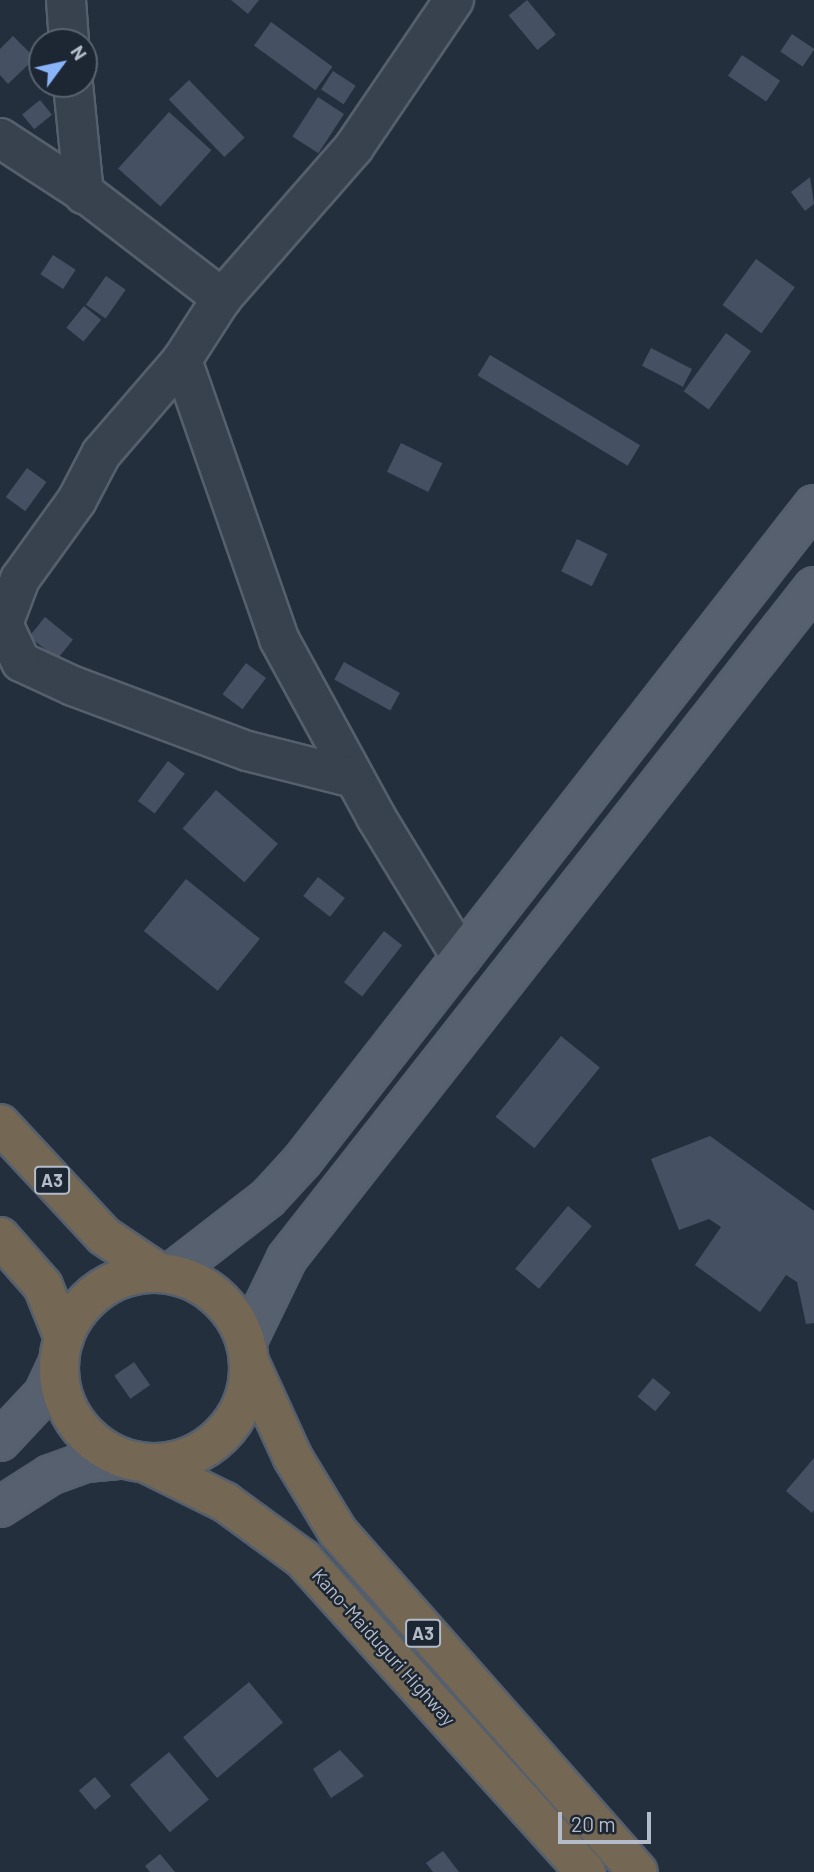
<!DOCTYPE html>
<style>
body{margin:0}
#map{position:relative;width:814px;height:1872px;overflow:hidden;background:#242f3e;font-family:Barlow,sans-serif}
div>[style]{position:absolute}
.building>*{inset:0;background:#455162;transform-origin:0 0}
.roads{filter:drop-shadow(2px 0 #565f6c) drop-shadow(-2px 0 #565f6c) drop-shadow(0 2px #565f6c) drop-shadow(0 -2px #565f6c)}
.minor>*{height:38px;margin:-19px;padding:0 19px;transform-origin:19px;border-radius:19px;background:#38414e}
.major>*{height:38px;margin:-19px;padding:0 19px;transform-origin:19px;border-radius:19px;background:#56606e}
.highway>*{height:38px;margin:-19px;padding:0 19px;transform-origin:19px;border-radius:19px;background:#746855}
.highway>.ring{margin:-19px;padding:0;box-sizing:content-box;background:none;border:38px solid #746855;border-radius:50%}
span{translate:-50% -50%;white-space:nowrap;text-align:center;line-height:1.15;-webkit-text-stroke:5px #1d2633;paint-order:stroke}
.shield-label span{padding:2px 5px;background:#1d2633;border:2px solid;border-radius:5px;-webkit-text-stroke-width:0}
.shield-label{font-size:18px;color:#b4bcc9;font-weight:700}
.street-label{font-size:19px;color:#b4bcc9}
.north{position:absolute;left:28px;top:28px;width:70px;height:70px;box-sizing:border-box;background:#1d2633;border:2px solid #59626f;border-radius:50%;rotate:57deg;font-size:19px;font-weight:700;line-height:28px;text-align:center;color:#b4bcc9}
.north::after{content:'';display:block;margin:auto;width:24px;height:32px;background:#8ab4f8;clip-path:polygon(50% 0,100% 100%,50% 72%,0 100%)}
.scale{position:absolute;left:558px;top:1812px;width:93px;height:32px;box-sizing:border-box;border:4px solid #b4bcc9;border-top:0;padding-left:9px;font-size:21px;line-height:24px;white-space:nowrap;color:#b4bcc9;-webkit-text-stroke:5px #1d2633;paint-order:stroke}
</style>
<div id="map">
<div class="building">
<div style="clip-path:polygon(231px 0,259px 0,248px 14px)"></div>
<div style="left:527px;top:0;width:45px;height:24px;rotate:50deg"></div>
<div style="left:271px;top:22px;width:76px;height:29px;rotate:36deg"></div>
<div style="left:792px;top:34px;width:27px;height:21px;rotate:34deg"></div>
<div style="clip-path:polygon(13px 36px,35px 58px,8px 84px,0 75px,0 49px)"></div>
<div style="left:742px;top:55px;width:46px;height:25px;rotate:34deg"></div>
<div style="left:333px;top:71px;width:27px;height:22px;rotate:33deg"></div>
<div style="left:189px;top:80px;width:80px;height:28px;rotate:46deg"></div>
<div style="left:318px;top:97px;width:31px;height:47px;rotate:33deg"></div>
<div style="left:40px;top:100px;width:19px;height:23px;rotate:51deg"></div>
<div style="left:169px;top:112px;width:57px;height:76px;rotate:42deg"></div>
<div style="clip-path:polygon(810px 177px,814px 204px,805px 211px,791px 192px)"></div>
<div style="left:53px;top:255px;width:27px;height:23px;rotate:33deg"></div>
<div style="left:756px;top:259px;width:48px;height:57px;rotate:36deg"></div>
<div style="left:106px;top:276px;width:24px;height:35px;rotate:35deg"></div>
<div style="left:84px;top:306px;width:22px;height:28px;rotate:39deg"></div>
<div style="left:726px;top:333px;width:31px;height:72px;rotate:36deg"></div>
<div style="left:651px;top:348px;width:46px;height:20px;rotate:27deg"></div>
<div style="left:490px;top:355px;width:175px;height:24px;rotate:31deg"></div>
<div style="left:401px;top:443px;width:46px;height:32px;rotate:26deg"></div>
<div style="left:27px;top:468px;width:24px;height:36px;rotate:36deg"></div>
<div style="left:577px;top:539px;width:34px;height:36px;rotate:26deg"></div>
<div style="left:45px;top:617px;width:36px;height:25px;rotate:39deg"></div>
<div style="left:344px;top:662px;width:64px;height:20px;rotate:29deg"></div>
<div style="left:246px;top:663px;width:25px;height:39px;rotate:37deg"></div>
<div style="left:168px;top:761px;width:21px;height:50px;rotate:37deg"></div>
<div style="left:216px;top:790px;width:82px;height:51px;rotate:41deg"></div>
<div style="left:318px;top:877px;width:34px;height:24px;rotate:38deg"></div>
<div style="left:186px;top:879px;width:95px;height:67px;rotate:39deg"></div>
<div style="left:384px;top:931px;width:23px;height:65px;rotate:38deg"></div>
<div style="left:561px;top:1036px;width:50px;height:104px;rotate:39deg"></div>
<div style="clip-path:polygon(710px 1136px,814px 1211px,814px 1323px,806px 1324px,797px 1282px,786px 1275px,760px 1312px,695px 1265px,721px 1227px,709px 1219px,679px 1230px,651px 1159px)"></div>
<div style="left:568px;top:1206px;width:31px;height:82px;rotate:40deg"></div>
<div style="left:134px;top:1362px;width:28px;height:24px;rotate:55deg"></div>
<div style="left:653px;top:1378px;width:23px;height:24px;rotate:40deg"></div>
<div style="clip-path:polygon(814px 1458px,814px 1510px,812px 1513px,786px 1491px)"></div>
<div style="left:249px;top:1682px;width:53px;height:86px;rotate:50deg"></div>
<div style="clip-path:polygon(340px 1750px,364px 1776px,331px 1798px,313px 1769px)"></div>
<div style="left:169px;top:1752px;width:62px;height:51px;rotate:50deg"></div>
<div style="left:95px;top:1777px;width:25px;height:21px;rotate:50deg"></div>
<div style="clip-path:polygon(443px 1851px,459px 1872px,433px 1872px,426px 1863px)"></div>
<div style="clip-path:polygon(160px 1854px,175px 1872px,150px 1872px,145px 1866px)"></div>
</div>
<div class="roads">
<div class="minor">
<div style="left:66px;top:0;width:42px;rotate:85.9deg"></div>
<div style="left:73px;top:84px;width:111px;rotate:84.3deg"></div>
<div style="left:0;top:138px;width:106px;rotate:33.1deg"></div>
<div style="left:89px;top:196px;width:168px;rotate:37.5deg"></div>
<div style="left:182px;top:360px;width:295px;rotate:70.8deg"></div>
<div style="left:279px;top:639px;width:203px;rotate:61.4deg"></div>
<div style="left:376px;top:817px;width:164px;rotate:58.7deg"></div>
<div style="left:354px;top:778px;width:110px;rotate:-165.8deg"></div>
<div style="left:247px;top:751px;width:186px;rotate:-159.5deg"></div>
<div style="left:73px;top:686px;width:57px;rotate:-155.2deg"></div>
<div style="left:21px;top:662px;width:42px;rotate:-115.3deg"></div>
<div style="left:3px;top:624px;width:48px;rotate:-69.3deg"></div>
<div style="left:20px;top:579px;width:97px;rotate:-54.2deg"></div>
<div style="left:77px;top:500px;width:52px;rotate:-62.4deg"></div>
<div style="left:101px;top:454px;width:124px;rotate:-49.2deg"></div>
<div style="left:182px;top:360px;width:74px;rotate:-57.2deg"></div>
<div style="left:222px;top:298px;width:201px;rotate:-48.8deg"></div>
<div style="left:354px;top:147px;width:178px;rotate:-55.8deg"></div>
</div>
<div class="major">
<div style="left:170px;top:1274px;width:124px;rotate:-37.8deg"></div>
<div style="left:268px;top:1198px;width:50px;rotate:-47.4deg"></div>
<div style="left:302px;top:1161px;width:832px;rotate:-52.03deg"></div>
<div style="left:246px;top:1343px;width:94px;rotate:-64.2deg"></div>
<div style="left:287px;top:1258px;width:853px;rotate:-51.85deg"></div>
<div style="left:0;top:1441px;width:64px;rotate:-46.9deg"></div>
<div style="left:44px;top:1394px;width:35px;rotate:-65deg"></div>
<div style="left:0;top:1507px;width:59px;rotate:-32.6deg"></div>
<div style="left:50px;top:1475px;width:38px;rotate:-20deg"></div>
<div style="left:86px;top:1462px;width:38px;rotate:-5deg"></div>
</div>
<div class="highway">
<div style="left:0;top:1124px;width:153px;rotate:47.1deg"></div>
<div style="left:104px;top:1236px;width:66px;rotate:33.9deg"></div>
<div style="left:0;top:1237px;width:65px;rotate:48.7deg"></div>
<div style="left:43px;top:1286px;width:56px;rotate:68deg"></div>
<div class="ring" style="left:59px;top:1273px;width:152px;height:152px"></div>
<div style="left:250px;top:1364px;width:103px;rotate:65.4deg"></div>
<div style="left:293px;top:1458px;width:87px;rotate:58.7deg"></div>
<div style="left:338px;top:1532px;width:453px;rotate:48.6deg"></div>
<div style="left:148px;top:1464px;width:86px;rotate:26.3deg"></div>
<div style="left:225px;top:1502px;width:97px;rotate:36.2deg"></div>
<div style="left:303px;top:1559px;width:422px;rotate:47.9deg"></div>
</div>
</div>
<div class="shield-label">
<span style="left:52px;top:1180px">A3</span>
<span style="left:423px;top:1633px">A3</span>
</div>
<div class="street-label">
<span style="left:384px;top:1647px;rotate:48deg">Kano-Maiduguri Highway</span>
</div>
<div class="north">N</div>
<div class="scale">20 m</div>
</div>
